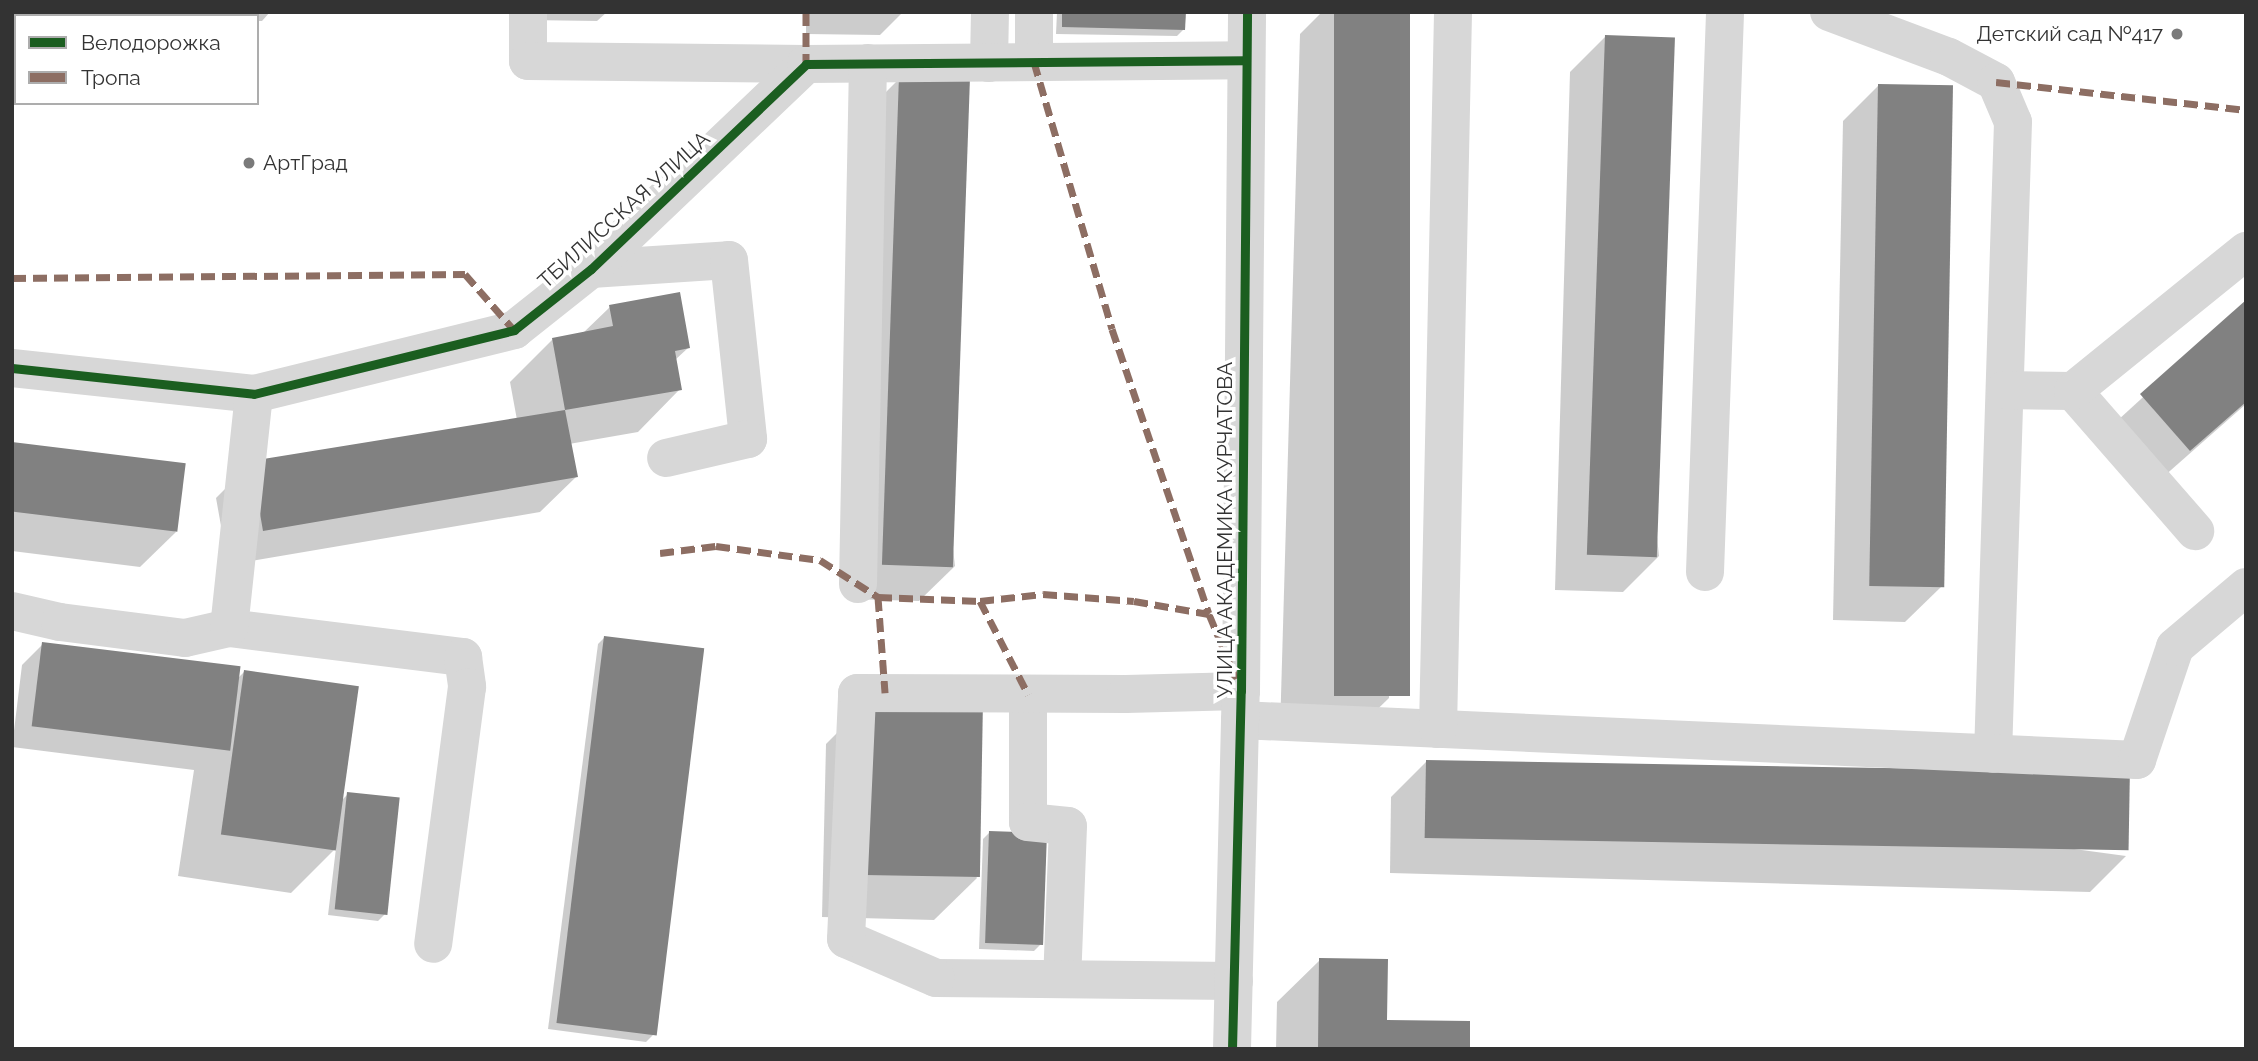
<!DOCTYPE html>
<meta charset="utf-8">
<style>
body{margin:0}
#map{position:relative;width:2258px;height:1061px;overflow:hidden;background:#fff;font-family:Raleway,sans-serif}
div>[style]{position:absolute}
.shadow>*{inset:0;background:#0003;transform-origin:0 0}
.building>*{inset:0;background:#818181;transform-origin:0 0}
.minor>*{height:38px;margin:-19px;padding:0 19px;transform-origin:19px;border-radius:19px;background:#d7d7d7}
.quiet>*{height:7px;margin-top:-3.5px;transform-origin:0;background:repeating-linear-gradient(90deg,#8d6e63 0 14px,transparent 0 21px)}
.cycleway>*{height:9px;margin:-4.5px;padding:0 4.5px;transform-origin:4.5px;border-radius:4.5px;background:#1b5e20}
.dots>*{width:19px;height:19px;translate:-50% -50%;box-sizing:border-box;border:4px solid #fff;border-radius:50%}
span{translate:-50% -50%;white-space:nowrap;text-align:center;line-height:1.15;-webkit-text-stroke:7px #fff;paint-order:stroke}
.poi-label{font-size:21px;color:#333}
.right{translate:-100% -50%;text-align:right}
.left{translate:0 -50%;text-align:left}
.street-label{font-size:21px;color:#333}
.frame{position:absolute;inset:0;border:14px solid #333;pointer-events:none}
.legend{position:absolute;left:14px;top:14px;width:245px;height:91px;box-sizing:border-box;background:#fff;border:2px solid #adadad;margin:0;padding:9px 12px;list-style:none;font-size:21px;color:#333}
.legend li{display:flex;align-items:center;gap:14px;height:35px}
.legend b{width:35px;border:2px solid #adadad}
</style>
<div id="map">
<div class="shadow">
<div style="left:26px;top:12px;width:79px;height:4px"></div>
<div style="clip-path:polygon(188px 12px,270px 12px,262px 21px,257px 21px,257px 16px,188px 16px)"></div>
<div style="clip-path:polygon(526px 12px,607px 12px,597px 21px,526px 20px)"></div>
<div style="clip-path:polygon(806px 12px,903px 12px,880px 35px,806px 34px)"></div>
<div style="clip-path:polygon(1057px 12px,1184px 12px,1183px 30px,1177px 36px,1056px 34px)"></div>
<div style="clip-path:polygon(1322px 12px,1408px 12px,1389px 698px,1353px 733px,1280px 731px,1300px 34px)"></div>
<div style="clip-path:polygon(1605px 37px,1659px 556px,1623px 592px,1555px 590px,1570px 72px)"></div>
<div style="clip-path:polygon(900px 78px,955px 566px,919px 601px,851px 599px,864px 114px)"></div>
<div style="clip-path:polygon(1879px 85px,1941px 587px,1905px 622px,1833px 620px,1843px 121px)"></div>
<div style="clip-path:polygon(2246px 303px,2246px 404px,2154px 485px,2106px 431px)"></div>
<div style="clip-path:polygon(610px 307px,688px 348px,675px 360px,680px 389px,638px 432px,569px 444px,576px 477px,540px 512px,228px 565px,216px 498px,252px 462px,517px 420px,510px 382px,553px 339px,583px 333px)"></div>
<div style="clip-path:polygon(12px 443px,176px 532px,140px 567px,12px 551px)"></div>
<div style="clip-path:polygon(604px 638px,653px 1035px,646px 1042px,548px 1029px,598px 644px)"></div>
<div style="clip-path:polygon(43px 644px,237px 679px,244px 672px,341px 801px,348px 794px,385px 914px,378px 921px,328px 915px,336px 848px,291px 893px,178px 876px,194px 770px,12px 747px,22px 665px)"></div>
<div style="clip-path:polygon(869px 701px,977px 878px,934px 920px,822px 917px,826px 744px)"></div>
<div style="clip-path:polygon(1427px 761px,2126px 856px,2090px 892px,1390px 873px,1391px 797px)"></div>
<div style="clip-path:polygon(990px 832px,1040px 945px,1034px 951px,979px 949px,983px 839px)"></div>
<div style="clip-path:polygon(1320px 960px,1386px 1022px,1468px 1049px,1276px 1049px,1277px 1002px)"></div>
</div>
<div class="building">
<div style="clip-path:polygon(1062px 12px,1186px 12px,1185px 30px,1062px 27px)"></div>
<div style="left:1334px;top:12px;width:76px;height:684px"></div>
<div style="left:1605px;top:35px;width:70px;height:520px;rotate:2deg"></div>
<div style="left:899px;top:76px;width:71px;height:489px;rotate:2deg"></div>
<div style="left:1878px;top:84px;width:75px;height:502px;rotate:1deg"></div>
<div style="clip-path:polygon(680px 292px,690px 348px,675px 351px,682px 390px,565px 410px,578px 477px,263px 531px,251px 461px,565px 410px,552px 338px,613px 326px,609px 305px)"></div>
<div style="clip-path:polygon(2246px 300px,2246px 402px,2190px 451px,2140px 394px)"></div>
<div style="left:12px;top:442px;width:175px;height:69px;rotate:7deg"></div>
<div style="left:604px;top:636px;width:101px;height:390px;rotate:7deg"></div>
<div style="left:42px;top:642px;width:200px;height:85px;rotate:7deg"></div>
<div style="left:244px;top:670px;width:116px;height:166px;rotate:8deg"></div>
<div style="left:868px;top:699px;width:115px;height:176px;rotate:1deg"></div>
<div style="left:1426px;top:760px;width:704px;height:78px;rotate:1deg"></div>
<div style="left:347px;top:792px;width:53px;height:118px;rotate:6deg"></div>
<div style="left:989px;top:831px;width:58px;height:112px;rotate:2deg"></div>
<div style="clip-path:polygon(1319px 958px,1388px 959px,1387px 1020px,1470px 1021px,1470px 1049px,1318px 1049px)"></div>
</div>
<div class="minor">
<div style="left:528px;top:12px;width:49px;rotate:90deg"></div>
<div style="left:528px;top:61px;width:278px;rotate:0.6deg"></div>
<div style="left:1034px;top:12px;width:50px;rotate:90deg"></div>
<div style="left:1829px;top:12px;width:128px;rotate:20.6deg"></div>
<div style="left:1949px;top:57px;width:53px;rotate:28deg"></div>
<div style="left:1996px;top:82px;width:43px;rotate:67deg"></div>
<div style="left:2013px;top:122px;width:632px;rotate:91.81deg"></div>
<div style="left:989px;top:63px;width:51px;rotate:-88.9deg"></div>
<div style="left:591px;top:269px;width:138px;rotate:-3.7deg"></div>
<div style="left:729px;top:260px;width:180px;rotate:83.9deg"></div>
<div style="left:748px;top:439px;width:84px;rotate:167deg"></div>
<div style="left:12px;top:368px;width:243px;rotate:6.1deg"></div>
<div style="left:254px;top:394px;width:268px;rotate:-13.8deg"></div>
<div style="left:514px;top:330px;width:98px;rotate:-38.4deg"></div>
<div style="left:591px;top:269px;width:297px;rotate:-43.6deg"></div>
<div style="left:806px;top:64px;width:440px;rotate:-0.5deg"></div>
<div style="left:2005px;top:390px;width:68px;rotate:0.8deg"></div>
<div style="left:2073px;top:391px;width:186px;rotate:48.9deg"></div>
<div style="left:2073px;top:391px;width:223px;rotate:-39deg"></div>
<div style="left:1705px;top:572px;width:560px;rotate:-87.95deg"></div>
<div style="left:858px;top:584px;width:521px;rotate:-88.9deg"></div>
<div style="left:12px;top:611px;width:49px;rotate:12.9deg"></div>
<div style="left:60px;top:622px;width:126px;rotate:7.3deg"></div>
<div style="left:185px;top:638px;width:45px;rotate:-12.8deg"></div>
<div style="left:229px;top:628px;width:236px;rotate:7.1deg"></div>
<div style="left:463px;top:657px;width:30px;rotate:82deg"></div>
<div style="left:467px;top:687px;width:259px;rotate:97.5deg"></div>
<div style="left:229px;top:628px;width:235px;rotate:-83.9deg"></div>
<div style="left:1028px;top:694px;width:128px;rotate:90deg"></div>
<div style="left:1028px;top:822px;width:40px;rotate:5.7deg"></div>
<div style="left:1068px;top:826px;width:153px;rotate:92.2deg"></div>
<div style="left:1240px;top:720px;width:898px;rotate:2.55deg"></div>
<div style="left:2137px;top:760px;width:119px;rotate:-71.4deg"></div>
<div style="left:2175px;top:647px;width:93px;rotate:-40.2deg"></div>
<div style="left:1438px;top:729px;width:717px;rotate:-88.8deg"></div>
<div style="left:1234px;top:981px;width:298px;rotate:-179.4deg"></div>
<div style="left:936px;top:978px;width:98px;rotate:-156.6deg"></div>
<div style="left:846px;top:939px;width:246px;rotate:-87.4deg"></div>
<div style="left:857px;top:693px;width:269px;rotate:0.2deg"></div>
<div style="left:1126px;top:694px;width:115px;rotate:-1.5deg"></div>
<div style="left:1232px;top:1049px;width:358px;rotate:-88.6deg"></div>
<div style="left:1241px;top:691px;width:679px;rotate:-89.49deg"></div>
</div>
<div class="quiet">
<div style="left:806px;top:12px;width:52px;rotate:90deg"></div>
<div style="left:1034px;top:62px;width:278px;rotate:73.7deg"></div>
<div style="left:1112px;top:329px;width:301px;rotate:71.2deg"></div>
<div style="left:1996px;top:82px;width:252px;rotate:6.4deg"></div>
<div style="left:12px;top:278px;width:453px;rotate:-0.5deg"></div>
<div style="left:465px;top:274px;width:74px;rotate:48.8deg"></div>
<div style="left:660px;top:553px;width:56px;rotate:-7.1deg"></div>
<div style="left:716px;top:546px;width:105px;rotate:7.7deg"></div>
<div style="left:820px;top:560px;width:69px;rotate:32.5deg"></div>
<div style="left:878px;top:597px;width:102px;rotate:2.2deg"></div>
<div style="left:980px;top:601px;width:63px;rotate:-6.3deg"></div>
<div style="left:1043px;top:594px;width:91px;rotate:4.4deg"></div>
<div style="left:1134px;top:601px;width:76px;rotate:9.8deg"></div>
<div style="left:1209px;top:614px;width:70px;rotate:67.4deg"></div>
<div style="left:878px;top:597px;width:96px;rotate:85.8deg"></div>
<div style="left:980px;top:601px;width:105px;rotate:62.7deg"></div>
</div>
<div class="cycleway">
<div style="left:12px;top:368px;width:243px;rotate:6.1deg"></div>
<div style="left:254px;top:394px;width:268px;rotate:-13.8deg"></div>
<div style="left:514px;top:330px;width:98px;rotate:-38.4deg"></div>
<div style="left:591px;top:269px;width:297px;rotate:-43.6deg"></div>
<div style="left:806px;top:64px;width:440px;rotate:-0.5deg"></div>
<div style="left:1232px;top:1049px;width:358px;rotate:-88.6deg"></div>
<div style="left:1241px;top:691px;width:679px;rotate:-89.49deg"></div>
</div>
<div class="dots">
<div style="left:2177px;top:34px;background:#7a7a7a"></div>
<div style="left:249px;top:163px;background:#7a7a7a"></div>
</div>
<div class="poi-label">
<span class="right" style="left:2163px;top:34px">Детский сад №417</span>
<span class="left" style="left:263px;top:163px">АртГрад</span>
</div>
<div class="street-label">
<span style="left:624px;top:210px;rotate:-42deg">ТБИЛИССКАЯ УЛИЦА</span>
<span style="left:1225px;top:530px;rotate:-90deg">УЛИЦА АКАДЕМИКА КУРЧАТОВА</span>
</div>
<div class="frame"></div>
<ul class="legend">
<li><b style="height:9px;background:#1b5e20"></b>Велодорожка</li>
<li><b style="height:9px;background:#8d6e63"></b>Тропа</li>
</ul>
</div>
